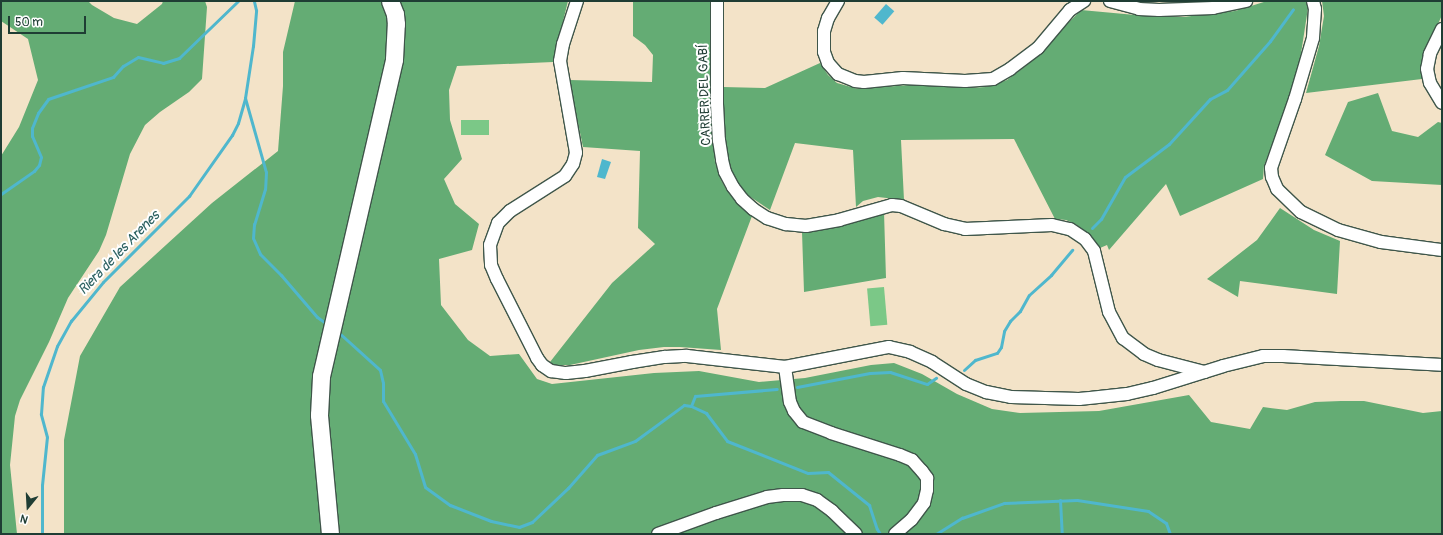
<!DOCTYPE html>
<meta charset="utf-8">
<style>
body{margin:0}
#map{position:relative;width:1443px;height:535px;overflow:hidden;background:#f3e3c8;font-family:Pangolin,sans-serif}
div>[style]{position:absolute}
.green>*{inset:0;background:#7bc887;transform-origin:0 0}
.forest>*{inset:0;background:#64ac74}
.water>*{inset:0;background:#4fb7cd;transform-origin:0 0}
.stream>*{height:3px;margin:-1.5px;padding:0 1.5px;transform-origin:1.5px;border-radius:1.5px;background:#4fb7cd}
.roads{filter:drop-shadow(1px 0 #3f564a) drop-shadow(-1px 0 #3f564a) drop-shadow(0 1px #3f564a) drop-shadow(0 -1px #3f564a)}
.street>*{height:12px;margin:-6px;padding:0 6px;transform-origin:6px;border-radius:6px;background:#fff}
.secondary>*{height:17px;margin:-8.5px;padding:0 8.5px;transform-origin:8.5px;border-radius:8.5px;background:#fff}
span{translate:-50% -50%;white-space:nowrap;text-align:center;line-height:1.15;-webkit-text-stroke:4px #fff;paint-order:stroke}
.street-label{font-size:13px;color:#1f3d34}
.water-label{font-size:14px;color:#2d6262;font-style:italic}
.frame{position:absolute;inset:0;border:2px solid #1f3d34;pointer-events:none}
.north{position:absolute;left:8px;top:487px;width:40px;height:40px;-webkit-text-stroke:3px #fff;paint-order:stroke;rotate:198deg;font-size:11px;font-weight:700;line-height:16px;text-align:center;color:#1f3d34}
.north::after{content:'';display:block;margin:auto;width:14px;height:18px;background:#1f3d34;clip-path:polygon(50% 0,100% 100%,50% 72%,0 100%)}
.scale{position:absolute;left:8px;top:16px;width:78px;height:18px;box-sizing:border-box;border:2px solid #1f3d34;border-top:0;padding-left:5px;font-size:12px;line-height:14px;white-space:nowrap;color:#1f3d34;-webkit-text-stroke:3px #fff;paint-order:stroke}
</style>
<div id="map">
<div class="green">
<div style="left:461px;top:120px;width:28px;height:15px"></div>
<div style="left:884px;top:287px;width:38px;height:17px;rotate:85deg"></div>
</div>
<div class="forest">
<div style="clip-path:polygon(1px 1px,88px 1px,92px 5px,114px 18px,137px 24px,162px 4px,163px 1px,205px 1px,207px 7px,202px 79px,189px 92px,160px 112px,145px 125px,130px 154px,106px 235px,99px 251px,68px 298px,49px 342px,20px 400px,15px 416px,10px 465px,17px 534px,1px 534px,1px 156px,19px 127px,38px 80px,28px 39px,1px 21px)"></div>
<div style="clip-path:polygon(295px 1px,568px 1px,553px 62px,457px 66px,449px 90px,450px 120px,462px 159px,444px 179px,455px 204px,479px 224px,472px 250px,439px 259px,441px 305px,468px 340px,490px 356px,519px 354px,537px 379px,552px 384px,654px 373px,699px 371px,759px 382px,805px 378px,871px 365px,894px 363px,922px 374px,957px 394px,992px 409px,1020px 413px,1099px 411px,1189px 395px,1211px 422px,1250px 429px,1263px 407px,1287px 410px,1315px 402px,1341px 401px,1364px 401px,1423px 413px,1442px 411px,1442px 534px,64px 534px,64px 440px,80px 356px,120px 287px,212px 203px,278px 151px,283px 86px,283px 52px)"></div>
<div style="clip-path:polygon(633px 1px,711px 1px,710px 101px,715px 162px,720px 178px,727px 191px,742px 208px,752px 216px,717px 309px,721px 350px,680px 347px,664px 347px,639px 350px,570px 365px,553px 365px,550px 362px,612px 283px,655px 244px,638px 228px,640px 151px,583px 147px,569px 80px,652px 82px,653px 55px,645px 45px,633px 36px)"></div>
<div style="clip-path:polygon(1267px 1px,1306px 1px,1308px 8px,1300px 60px,1284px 112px,1264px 166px,1263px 179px,1180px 216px,1166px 184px,1109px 250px,1107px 245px,1100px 248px,1090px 235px,1077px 225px,1066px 220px,1055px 219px,1014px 139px,901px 140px,904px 200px,878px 197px,863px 201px,856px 207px,853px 150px,795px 143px,770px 210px,749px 196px,741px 188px,731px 170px,728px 160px,725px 129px,723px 87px,765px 88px,820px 63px,828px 75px,837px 83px,858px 89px,909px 85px,966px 88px,986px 87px,1007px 80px,1027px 65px,1081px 10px,1146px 16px,1183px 17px,1235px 11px)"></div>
<div style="clip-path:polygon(1322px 1px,1442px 1px,1442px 15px,1423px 58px,1422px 79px,1306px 93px,1319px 46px,1324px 16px)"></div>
<div style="clip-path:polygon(1378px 93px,1392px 131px,1418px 137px,1438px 122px,1442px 123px,1442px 185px,1372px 181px,1325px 155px,1348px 102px)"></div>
<div style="clip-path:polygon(1280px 208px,1314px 230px,1340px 241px,1337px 294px,1240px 281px,1238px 297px,1207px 279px,1257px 240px)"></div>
<div style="clip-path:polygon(884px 212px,886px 278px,804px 292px,802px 232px,818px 231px)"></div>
</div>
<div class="water">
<div style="left:886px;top:4px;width:11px;height:18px;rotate:41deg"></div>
<div style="clip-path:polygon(602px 159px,611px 162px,605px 179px,597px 177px)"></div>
</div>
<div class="stream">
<div style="left:245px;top:98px;width:77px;rotate:74.2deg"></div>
<div style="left:266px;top:172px;width:17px;rotate:93deg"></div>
<div style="left:265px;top:189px;width:37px;rotate:107deg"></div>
<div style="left:254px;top:224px;width:14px;rotate:94deg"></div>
<div style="left:253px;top:238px;width:17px;rotate:66deg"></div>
<div style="left:260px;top:254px;width:30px;rotate:45deg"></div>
<div style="left:281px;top:275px;width:55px;rotate:49.4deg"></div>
<div style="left:317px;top:317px;width:12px;rotate:35deg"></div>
<div style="left:1px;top:194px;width:40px;rotate:-34.9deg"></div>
<div style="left:34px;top:171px;width:8px;rotate:-50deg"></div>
<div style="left:39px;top:165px;width:8px;rotate:-76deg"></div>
<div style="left:41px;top:157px;width:23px;rotate:-113deg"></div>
<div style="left:32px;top:136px;width:8px;rotate:-90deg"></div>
<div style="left:32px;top:128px;width:16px;rotate:-68deg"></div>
<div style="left:38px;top:113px;width:17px;rotate:-54deg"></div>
<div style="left:48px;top:99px;width:69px;rotate:-18.7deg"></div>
<div style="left:113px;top:77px;width:15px;rotate:-48deg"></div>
<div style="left:123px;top:66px;width:17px;rotate:-31deg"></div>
<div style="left:138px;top:57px;width:26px;rotate:13deg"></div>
<div style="left:163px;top:63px;width:17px;rotate:-17deg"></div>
<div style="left:179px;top:58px;width:82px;rotate:-44deg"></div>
<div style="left:1092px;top:228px;width:13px;rotate:-45deg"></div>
<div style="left:1101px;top:219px;width:48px;rotate:-60.3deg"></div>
<div style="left:1125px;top:177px;width:55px;rotate:-36.9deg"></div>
<div style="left:1169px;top:144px;width:61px;rotate:-47.7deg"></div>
<div style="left:1210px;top:99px;width:19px;rotate:-28deg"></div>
<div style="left:1227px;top:90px;width:65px;rotate:-48.7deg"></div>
<div style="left:1270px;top:41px;width:39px;rotate:-54deg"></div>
<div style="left:337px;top:331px;width:58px;rotate:42.2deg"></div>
<div style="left:380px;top:370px;width:13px;rotate:77deg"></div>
<div style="left:383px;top:383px;width:18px;rotate:90deg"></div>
<div style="left:383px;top:401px;width:62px;rotate:58.9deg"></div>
<div style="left:415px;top:454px;width:34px;rotate:73deg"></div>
<div style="left:425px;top:487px;width:31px;rotate:36deg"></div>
<div style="left:450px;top:505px;width:44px;rotate:21.3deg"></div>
<div style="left:491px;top:521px;width:29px;rotate:12deg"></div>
<div style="left:519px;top:527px;width:14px;rotate:-21deg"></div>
<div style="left:532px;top:522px;width:50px;rotate:-43.4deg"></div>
<div style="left:568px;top:488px;width:44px;rotate:-48.7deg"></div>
<div style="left:597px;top:455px;width:40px;rotate:-20.2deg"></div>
<div style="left:635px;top:441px;width:61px;rotate:-36.3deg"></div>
<div style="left:684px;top:405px;width:7px;rotate:8deg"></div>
<div style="left:691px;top:406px;width:17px;rotate:25deg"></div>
<div style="left:706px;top:413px;width:35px;rotate:53deg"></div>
<div style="left:727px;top:441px;width:87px;rotate:21.6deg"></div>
<div style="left:808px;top:473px;width:20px;rotate:-3deg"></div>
<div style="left:828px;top:472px;width:53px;rotate:38.8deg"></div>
<div style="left:869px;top:505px;width:25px;rotate:72deg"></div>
<div style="left:877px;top:529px;width:6px;rotate:59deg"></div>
<div style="left:964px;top:370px;width:15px;rotate:-42deg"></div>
<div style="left:975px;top:360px;width:23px;rotate:-18deg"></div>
<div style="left:997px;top:353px;width:7px;rotate:-56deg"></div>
<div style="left:1001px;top:347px;width:16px;rotate:-79deg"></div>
<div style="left:1004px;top:331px;width:12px;rotate:-59deg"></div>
<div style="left:1010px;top:321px;width:14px;rotate:-45deg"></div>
<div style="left:1020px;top:311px;width:18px;rotate:-61deg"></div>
<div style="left:1029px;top:295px;width:30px;rotate:-42deg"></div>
<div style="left:1051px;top:275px;width:33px;rotate:-50deg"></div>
<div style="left:797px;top:387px;width:74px;rotate:-10.9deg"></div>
<div style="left:870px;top:373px;width:20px;rotate:-3deg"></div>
<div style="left:890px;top:372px;width:39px;rotate:18deg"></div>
<div style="left:927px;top:384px;width:11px;rotate:-34deg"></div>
<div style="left:691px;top:406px;width:11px;rotate:-68deg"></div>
<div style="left:695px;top:396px;width:82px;rotate:-4.9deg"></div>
<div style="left:1060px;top:500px;width:34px;rotate:87deg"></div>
<div style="left:42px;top:534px;width:49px;rotate:-90deg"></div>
<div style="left:42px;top:485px;width:48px;rotate:-84.1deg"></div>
<div style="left:47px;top:437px;width:24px;rotate:-105deg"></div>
<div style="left:41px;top:414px;width:27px;rotate:-86deg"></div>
<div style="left:43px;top:387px;width:43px;rotate:-71.1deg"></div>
<div style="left:57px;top:346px;width:29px;rotate:-61deg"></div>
<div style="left:71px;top:321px;width:50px;rotate:-50.6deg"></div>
<div style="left:103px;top:282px;width:122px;rotate:-45deg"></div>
<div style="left:189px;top:196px;width:75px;rotate:-54.8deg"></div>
<div style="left:232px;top:135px;width:13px;rotate:-63deg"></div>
<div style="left:238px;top:123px;width:26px;rotate:-74deg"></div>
<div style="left:245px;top:98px;width:53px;rotate:-81.3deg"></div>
<div style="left:253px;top:46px;width:36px;rotate:-85deg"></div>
<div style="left:256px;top:10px;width:9px;rotate:-103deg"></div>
<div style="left:936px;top:534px;width:31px;rotate:-32deg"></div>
<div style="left:962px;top:518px;width:45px;rotate:-19.7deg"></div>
<div style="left:1004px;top:503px;width:73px;rotate:-2.4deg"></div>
<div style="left:1077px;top:500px;width:72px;rotate:8.8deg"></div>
<div style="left:1148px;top:511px;width:22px;rotate:34deg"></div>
<div style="left:1166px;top:523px;width:12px;rotate:70deg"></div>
</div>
<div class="roads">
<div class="street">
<div style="left:577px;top:1px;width:45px;rotate:108deg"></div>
<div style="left:563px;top:44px;width:17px;rotate:100deg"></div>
<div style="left:560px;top:61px;width:93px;rotate:80.1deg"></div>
<div style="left:576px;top:153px;width:11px;rotate:105deg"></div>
<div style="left:573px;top:164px;width:14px;rotate:124deg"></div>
<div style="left:565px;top:176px;width:65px;rotate:147.5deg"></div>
<div style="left:510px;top:211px;width:17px;rotate:135deg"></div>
<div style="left:498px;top:223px;width:23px;rotate:110deg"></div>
<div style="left:490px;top:245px;width:20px;rotate:87deg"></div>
<div style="left:491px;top:265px;width:15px;rotate:67deg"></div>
<div style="left:497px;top:279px;width:89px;rotate:63.1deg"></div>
<div style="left:537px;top:358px;width:9px;rotate:54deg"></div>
<div style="left:542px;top:365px;width:11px;rotate:34deg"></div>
<div style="left:551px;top:371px;width:15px;rotate:8deg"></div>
<div style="left:566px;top:373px;width:19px;rotate:-6deg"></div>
<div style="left:585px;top:371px;width:48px;rotate:-10.8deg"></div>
<div style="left:632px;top:362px;width:33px;rotate:-9deg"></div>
<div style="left:665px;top:357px;width:22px;rotate:-3deg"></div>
<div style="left:687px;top:356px;width:99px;rotate:6.4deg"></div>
<div style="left:785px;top:367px;width:106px;rotate:-10.9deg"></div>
<div style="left:889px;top:347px;width:22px;rotate:13deg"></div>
<div style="left:910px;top:352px;width:24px;rotate:24deg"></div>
<div style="left:932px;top:362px;width:40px;rotate:32.9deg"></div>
<div style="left:966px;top:384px;width:22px;rotate:22deg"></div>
<div style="left:986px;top:392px;width:25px;rotate:11deg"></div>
<div style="left:1011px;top:397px;width:68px;rotate:1.7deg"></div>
<div style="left:1079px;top:399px;width:48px;rotate:-5.9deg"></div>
<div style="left:1127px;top:394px;width:27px;rotate:-13deg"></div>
<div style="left:1153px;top:388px;width:73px;rotate:-17.4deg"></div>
<div style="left:1223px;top:366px;width:41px;rotate:-14deg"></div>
<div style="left:1263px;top:356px;width:20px"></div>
<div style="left:1283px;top:356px;width:159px;rotate:3.2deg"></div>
<div style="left:717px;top:1px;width:103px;rotate:90deg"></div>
<div style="left:717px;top:104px;width:36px;rotate:87deg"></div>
<div style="left:719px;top:140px;width:20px;rotate:81deg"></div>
<div style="left:722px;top:160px;width:12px;rotate:76deg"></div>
<div style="left:725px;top:172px;width:17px;rotate:62deg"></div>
<div style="left:733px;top:187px;width:15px;rotate:53deg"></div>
<div style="left:742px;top:199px;width:15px;rotate:42deg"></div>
<div style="left:753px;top:209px;width:17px;rotate:33deg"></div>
<div style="left:767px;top:218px;width:20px;rotate:18deg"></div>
<div style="left:786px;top:224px;width:20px;rotate:6deg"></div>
<div style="left:806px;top:226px;width:34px;rotate:-10deg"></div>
<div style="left:839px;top:220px;width:55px;rotate:-15.8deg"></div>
<div style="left:892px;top:205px;width:9px;rotate:6deg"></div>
<div style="left:901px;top:206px;width:47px;rotate:22.7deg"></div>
<div style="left:944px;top:224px;width:22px;rotate:13deg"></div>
<div style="left:965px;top:229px;width:87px;rotate:-2.6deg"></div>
<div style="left:1052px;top:225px;width:18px;rotate:13deg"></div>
<div style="left:1070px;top:229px;width:18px;rotate:34deg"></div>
<div style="left:1085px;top:239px;width:15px;rotate:53deg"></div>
<div style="left:1094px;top:251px;width:63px;rotate:76.2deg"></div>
<div style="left:1109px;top:312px;width:30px;rotate:62deg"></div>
<div style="left:1123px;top:338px;width:26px;rotate:37deg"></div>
<div style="left:1144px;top:354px;width:15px;rotate:23deg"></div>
<div style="left:1158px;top:360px;width:48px;rotate:14.6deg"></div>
<div style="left:838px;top:1px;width:20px;rotate:120deg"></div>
<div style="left:828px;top:18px;width:14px;rotate:107deg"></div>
<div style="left:824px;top:31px;width:21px;rotate:90deg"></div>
<div style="left:824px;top:52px;width:12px;rotate:70deg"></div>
<div style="left:828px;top:63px;width:15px;rotate:48deg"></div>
<div style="left:838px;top:74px;width:18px;rotate:22deg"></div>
<div style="left:855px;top:81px;width:9px;rotate:6deg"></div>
<div style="left:864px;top:82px;width:39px;rotate:-6deg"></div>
<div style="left:903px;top:78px;width:62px;rotate:2.8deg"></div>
<div style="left:965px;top:81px;width:28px;rotate:-4deg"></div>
<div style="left:993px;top:79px;width:20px;rotate:-30deg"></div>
<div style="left:1010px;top:69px;width:35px;rotate:-37deg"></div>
<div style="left:1038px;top:48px;width:50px;rotate:-49.9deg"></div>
<div style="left:1070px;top:10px;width:17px;rotate:-33deg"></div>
<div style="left:1110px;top:1px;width:30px;rotate:15deg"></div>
<div style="left:1139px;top:9px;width:20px;rotate:3deg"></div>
<div style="left:1159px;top:10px;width:54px;rotate:-2.1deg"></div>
<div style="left:1213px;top:8px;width:34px;rotate:-12deg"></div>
<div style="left:1313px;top:1px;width:8px;rotate:76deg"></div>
<div style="left:1315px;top:9px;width:29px;rotate:94deg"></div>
<div style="left:1313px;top:38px;width:64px;rotate:106.4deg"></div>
<div style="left:1295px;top:99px;width:73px;rotate:109.2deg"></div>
<div style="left:1271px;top:168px;width:9px;rotate:84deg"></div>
<div style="left:1272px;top:177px;width:13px;rotate:67deg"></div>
<div style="left:1277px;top:189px;width:33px;rotate:44deg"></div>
<div style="left:1301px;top:212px;width:41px;rotate:25.9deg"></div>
<div style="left:1338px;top:230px;width:45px;rotate:15.6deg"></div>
<div style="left:1381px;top:242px;width:62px;rotate:7.5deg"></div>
<div style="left:1442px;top:29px;width:28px;rotate:116deg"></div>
<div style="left:1430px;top:54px;width:15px;rotate:101deg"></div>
<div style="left:1427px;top:69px;width:14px;rotate:78deg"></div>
<div style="left:1430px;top:83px;width:23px;rotate:59deg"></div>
<div style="left:785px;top:367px;width:35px;rotate:82deg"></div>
<div style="left:790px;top:402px;width:10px;rotate:66deg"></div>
<div style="left:794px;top:411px;width:14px;rotate:51deg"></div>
<div style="left:803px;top:422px;width:30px;rotate:21deg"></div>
<div style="left:831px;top:433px;width:72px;rotate:17.7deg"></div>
<div style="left:900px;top:455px;width:13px;rotate:23deg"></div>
<div style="left:912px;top:460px;width:15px;rotate:48deg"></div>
<div style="left:922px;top:471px;width:9px;rotate:54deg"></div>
<div style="left:927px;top:478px;width:12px;rotate:90deg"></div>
<div style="left:927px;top:490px;width:13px;rotate:103deg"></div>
<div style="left:924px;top:503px;width:21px;rotate:127deg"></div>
<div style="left:911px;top:520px;width:21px;rotate:139deg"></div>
<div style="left:658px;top:534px;width:62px;rotate:-19.9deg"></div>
<div style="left:716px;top:513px;width:53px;rotate:-17.4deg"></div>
<div style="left:767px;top:497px;width:16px;rotate:-7deg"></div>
<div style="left:783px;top:495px;width:19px"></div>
<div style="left:802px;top:495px;width:16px;rotate:18deg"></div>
<div style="left:817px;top:500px;width:19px;rotate:36deg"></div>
<div style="left:832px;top:511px;width:33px;rotate:44deg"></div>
</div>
<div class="secondary">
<div style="left:330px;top:534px;width:120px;rotate:-95.3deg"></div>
<div style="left:319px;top:415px;width:39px;rotate:-87deg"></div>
<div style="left:321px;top:376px;width:325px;rotate:-77deg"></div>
<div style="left:394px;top:59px;width:35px;rotate:-87deg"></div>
<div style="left:396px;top:24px;width:10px;rotate:-96deg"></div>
<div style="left:395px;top:14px;width:14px;rotate:-111deg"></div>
</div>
</div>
<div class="street-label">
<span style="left:705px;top:95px;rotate:-92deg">CARRER DEL GABÍ</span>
</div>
<div class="water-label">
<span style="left:119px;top:253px;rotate:-46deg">Riera de les Arenes</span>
</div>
<div class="frame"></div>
<div class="north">N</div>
<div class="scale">50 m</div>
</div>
